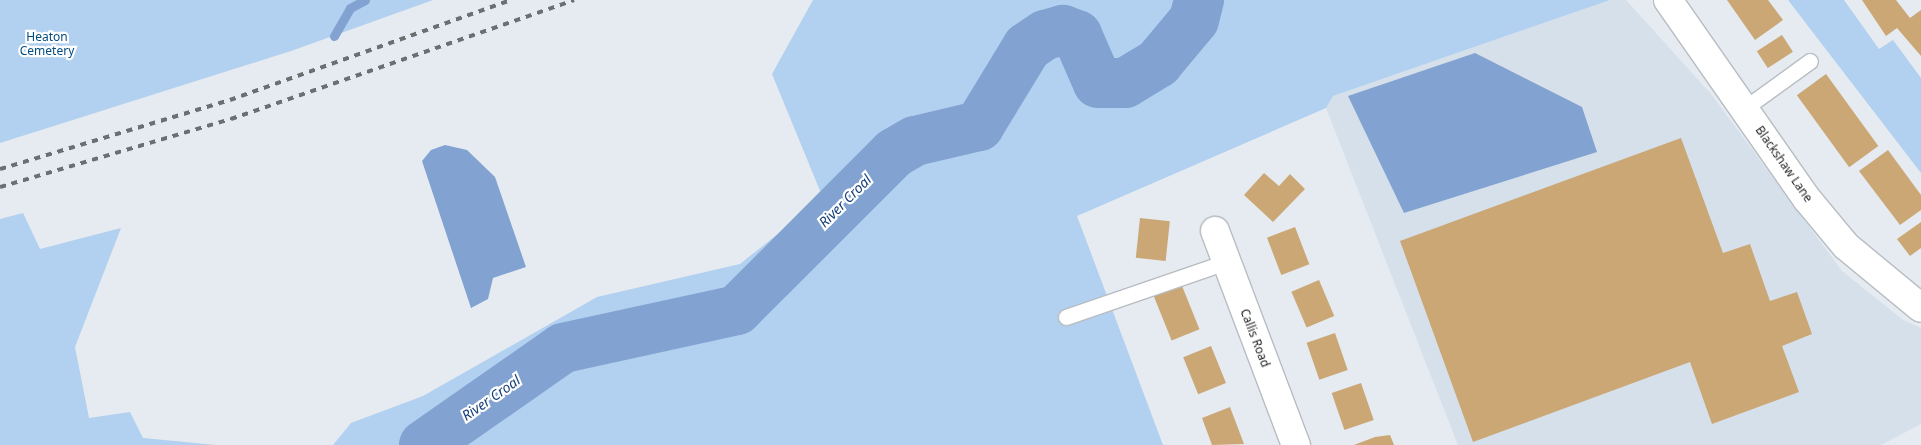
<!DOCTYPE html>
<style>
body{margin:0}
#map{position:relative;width:1921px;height:445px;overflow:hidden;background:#e5ebf0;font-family:"Noto Sans",sans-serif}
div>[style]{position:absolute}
.built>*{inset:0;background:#d5e0eb}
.green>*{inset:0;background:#b2d0ef}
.water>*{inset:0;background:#82a3d1}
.stream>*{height:9px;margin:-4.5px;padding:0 4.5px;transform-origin:4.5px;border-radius:4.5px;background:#82a3d1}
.river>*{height:50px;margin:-25px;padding:0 25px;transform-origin:25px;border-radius:25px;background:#82a3d1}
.building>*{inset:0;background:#caa775;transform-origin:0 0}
.roads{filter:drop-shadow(1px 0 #b7bdc2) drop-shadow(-1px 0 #b7bdc2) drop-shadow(0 1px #b7bdc2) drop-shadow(0 -1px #b7bdc2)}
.service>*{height:15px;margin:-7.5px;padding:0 7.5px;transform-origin:7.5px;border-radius:7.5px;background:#fff}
.minor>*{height:28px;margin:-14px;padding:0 14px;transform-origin:14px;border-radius:14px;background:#fff}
.rail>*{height:4px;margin-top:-2px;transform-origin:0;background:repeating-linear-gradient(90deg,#6b6f72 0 6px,transparent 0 12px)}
span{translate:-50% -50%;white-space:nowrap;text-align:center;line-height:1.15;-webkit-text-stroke:4.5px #fff;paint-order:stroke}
.park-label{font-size:12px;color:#004b7f}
.street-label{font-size:12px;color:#1f2123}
.water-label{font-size:14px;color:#153f78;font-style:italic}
</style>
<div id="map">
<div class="built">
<div style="clip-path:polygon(1610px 0,1626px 0,1711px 94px,1842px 271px,1903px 320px,1921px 328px,1921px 424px,1881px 445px,1458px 445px,1326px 108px,1333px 96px)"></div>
</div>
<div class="green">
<div style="clip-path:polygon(0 0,433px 0,291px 51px,0 143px)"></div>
<div style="clip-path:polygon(813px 0,1610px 0,1333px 96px,1326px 108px,1077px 216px,1163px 445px,333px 445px,351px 423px,423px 396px,597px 297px,740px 264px,823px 198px,772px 74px)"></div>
<div style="clip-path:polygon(1788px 0,1844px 0,1879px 49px,1893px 40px,1921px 78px,1921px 173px)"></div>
<div style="clip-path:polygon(23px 213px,40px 249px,121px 228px,75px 347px,89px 418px,130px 412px,143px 438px,216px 445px,0 445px,0 219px)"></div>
</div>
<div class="water">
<div style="clip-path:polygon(1475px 53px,1582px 107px,1597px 152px,1404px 213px,1348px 96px)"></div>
<div style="clip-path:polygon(445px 145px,467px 150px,495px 177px,526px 267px,493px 278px,488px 299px,471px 308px,422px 161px,431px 150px)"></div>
</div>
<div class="stream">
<div style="left:334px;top:36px;width:32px;rotate:-60deg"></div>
<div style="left:350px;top:8px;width:17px;rotate:-28deg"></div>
</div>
<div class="river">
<div style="left:424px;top:445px;width:169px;rotate:-34.9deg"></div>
<div style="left:563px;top:348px;width:178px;rotate:-12.3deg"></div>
<div style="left:737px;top:310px;width:222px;rotate:-45deg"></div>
<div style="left:894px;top:153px;width:24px;rotate:-30deg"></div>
<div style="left:915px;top:141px;width:66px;rotate:-13.2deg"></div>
<div style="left:979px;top:126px;width:92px;rotate:-58.7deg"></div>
<div style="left:1027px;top:47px;width:22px;rotate:-34deg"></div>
<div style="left:1045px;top:35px;width:19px;rotate:-16deg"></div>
<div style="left:1063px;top:30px;width:15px;rotate:20deg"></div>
<div style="left:1077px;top:35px;width:52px;rotate:66.4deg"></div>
<div style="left:1098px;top:83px;width:27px"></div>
<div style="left:1125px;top:83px;width:39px;rotate:-31deg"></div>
<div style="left:1158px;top:63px;width:56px;rotate:-50.1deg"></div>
<div style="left:1194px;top:20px;width:21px;rotate:-76deg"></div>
</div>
<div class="building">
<div style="clip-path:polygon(1727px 0,1768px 0,1783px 20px,1755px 40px)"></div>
<div style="clip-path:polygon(1862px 0,1896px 0,1910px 18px,1921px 10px,1921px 56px,1897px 28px,1886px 36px)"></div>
<div style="left:1782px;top:35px;width:20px;height:30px;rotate:57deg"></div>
<div style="left:1826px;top:74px;width:89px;height:36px;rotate:54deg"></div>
<div style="clip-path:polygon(1681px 138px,1723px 253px,1750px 244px,1770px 301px,1797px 292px,1812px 334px,1782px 346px,1799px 392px,1712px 424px,1690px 362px,1473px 442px,1400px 241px)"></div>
<div style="clip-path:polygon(1888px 150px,1921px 195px,1921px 210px,1900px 225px,1859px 171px)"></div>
<div style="clip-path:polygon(1264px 173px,1279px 186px,1290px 174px,1305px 189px,1273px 222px,1244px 195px)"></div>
<div style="left:1140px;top:218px;width:30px;height:40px;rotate:6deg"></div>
<div style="clip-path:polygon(1921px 222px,1921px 248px,1910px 256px,1897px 239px)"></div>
<div style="left:1295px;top:227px;width:40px;height:30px;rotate:69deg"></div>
<div style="left:1319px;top:280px;width:39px;height:30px;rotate:67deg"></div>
<div style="left:1180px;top:281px;width:52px;height:30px;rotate:68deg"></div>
<div style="left:1335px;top:333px;width:39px;height:30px;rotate:71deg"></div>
<div style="left:1211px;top:346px;width:40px;height:30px;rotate:68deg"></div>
<div style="left:1361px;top:383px;width:39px;height:31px;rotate:71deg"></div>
<div style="clip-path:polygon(1230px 407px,1244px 444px,1212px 445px,1202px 418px)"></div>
<div style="clip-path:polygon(1390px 435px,1394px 445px,1354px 445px,1375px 437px)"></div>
</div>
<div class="roads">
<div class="service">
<div style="left:1745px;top:108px;width:80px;rotate:-35.9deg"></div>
<div style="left:1066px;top:317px;width:169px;rotate:-19deg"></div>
</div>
<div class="minor">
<div style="left:1668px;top:0;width:243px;rotate:55.1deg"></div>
<div style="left:1807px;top:199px;width:61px;rotate:50.3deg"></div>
<div style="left:1846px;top:246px;width:97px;rotate:39.6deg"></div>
<div style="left:1215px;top:231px;width:229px;rotate:69.3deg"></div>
</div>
</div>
<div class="rail">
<div style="left:0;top:169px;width:240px;rotate:-16.7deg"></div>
<div style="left:230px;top:100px;width:298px;rotate:-19.6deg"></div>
<div style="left:0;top:187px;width:241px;rotate:-16.4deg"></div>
<div style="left:231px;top:119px;width:363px;rotate:-19.1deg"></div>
</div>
<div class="park-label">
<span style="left:47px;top:44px">Heaton<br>Cemetery</span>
</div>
<div class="street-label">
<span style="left:1784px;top:164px;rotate:55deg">Blackshaw Lane</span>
<span style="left:1255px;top:338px;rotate:69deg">Callis Road</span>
</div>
<div class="water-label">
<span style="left:845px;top:201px;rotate:-45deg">River Croal</span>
<span style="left:491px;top:398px;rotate:-35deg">River Croal</span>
</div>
</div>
